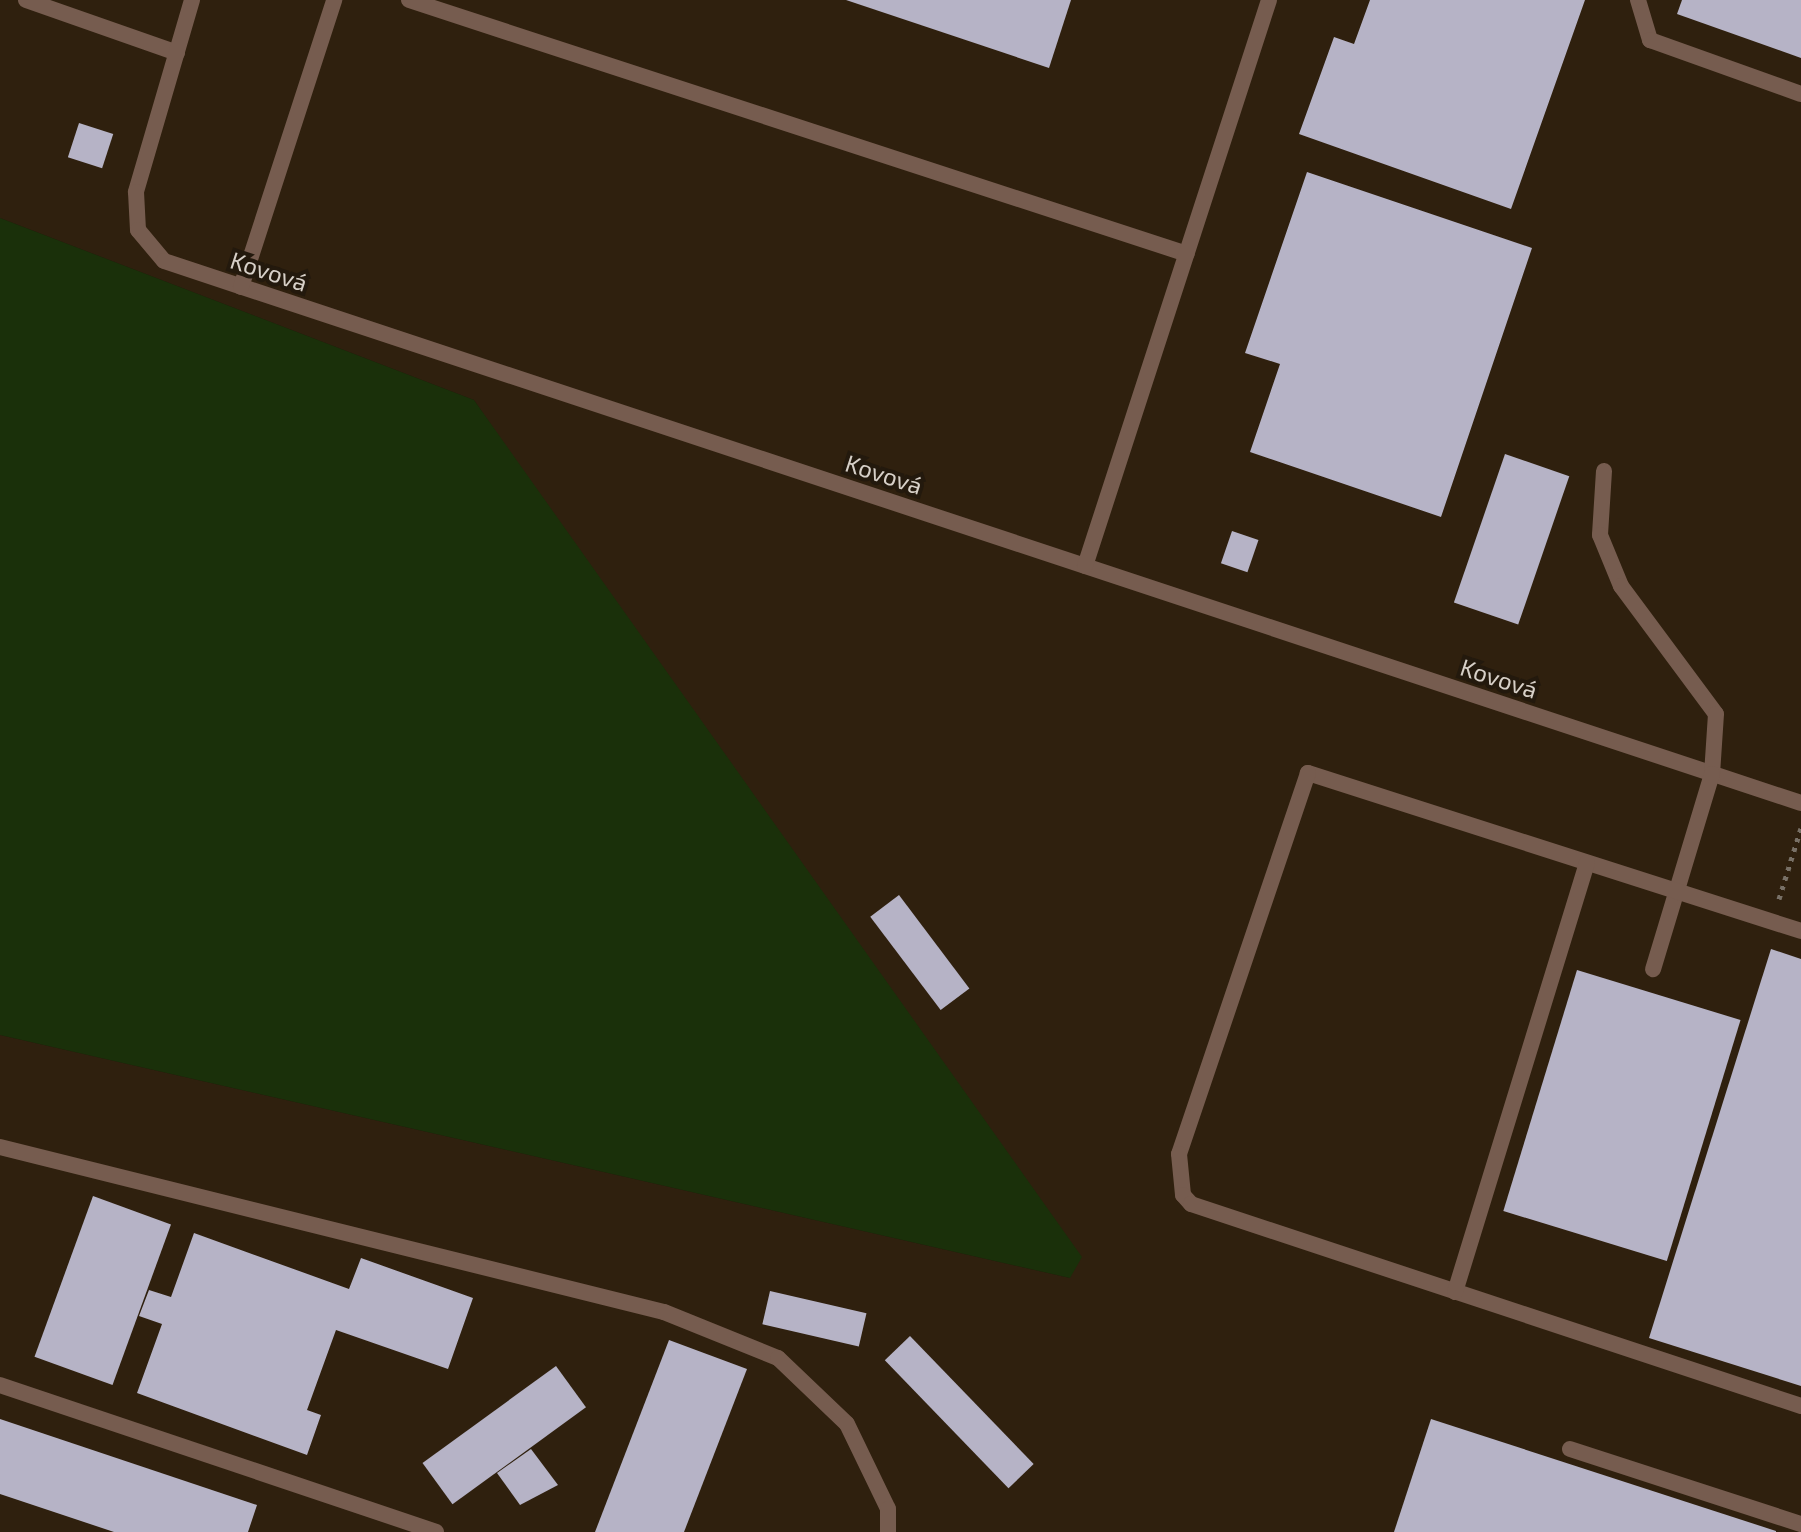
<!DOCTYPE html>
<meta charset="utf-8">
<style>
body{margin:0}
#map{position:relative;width:1801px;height:1532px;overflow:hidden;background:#23190d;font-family:"Exo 2",sans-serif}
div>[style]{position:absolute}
.built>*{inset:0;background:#2f200e}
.green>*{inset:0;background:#1a300a}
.building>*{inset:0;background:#b6b3c6;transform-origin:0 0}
.path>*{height:5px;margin-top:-2.5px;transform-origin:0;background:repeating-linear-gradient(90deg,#787066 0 4px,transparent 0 10px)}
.lane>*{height:16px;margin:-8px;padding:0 8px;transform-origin:8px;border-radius:8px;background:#765c4f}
span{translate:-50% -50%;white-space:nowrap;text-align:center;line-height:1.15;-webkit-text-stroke:8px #23190d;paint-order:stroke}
.street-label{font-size:24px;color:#d7d0c8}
</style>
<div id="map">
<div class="built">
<div style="clip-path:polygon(0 0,1801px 0,1801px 1532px,0 1532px,0 1035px,1070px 1278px,474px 400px,0 218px)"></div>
</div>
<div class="green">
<div style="clip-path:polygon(0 218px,474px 400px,1082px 1257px,1070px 1278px,0 1035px)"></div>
</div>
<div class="building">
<div style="clip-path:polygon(846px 0,1071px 0,1049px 68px)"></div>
<div style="clip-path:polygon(1370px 0,1585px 0,1511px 209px,1299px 134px,1334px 37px,1354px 44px)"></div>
<div style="clip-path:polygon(1682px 0,1801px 0,1801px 58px,1677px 14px)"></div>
<div style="left:79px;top:123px;width:36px;height:36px;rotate:18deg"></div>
<div style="clip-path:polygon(1307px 172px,1532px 248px,1441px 517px,1250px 452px,1280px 364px,1245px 353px)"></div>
<div style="left:1505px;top:454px;width:68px;height:157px;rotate:19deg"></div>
<div style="left:1232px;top:531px;width:28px;height:34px;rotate:19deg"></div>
<div style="left:899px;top:895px;width:117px;height:36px;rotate:53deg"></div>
<div style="clip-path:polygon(1771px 949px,1801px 959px,1801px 1386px,1649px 1338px)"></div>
<div style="left:1577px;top:970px;width:171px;height:252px;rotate:17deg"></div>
<div style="left:93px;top:1196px;width:83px;height:171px;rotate:20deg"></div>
<div style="clip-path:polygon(194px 1233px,349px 1289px,361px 1258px,473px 1298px,448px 1369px,336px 1330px,307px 1410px,321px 1415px,307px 1455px,137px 1393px,162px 1324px,139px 1316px,149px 1290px,171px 1297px)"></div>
<div style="left:770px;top:1291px;width:99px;height:34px;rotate:13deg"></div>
<div style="left:910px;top:1336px;width:178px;height:35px;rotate:46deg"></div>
<div style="clip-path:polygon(669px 1340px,747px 1369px,684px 1532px,595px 1532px)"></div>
<div style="left:556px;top:1366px;width:51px;height:165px;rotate:54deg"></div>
<div style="clip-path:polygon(0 1419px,257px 1505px,248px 1532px,114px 1532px,0 1494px)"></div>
<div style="clip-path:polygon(1431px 1419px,1776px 1531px,1776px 1532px,1394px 1532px)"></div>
<div style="clip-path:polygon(531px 1449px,558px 1485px,520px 1505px,497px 1473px)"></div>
</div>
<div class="path">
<div style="left:1779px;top:899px;width:74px;rotate:-72.8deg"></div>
</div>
<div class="lane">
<div style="left:26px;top:0;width:160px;rotate:19.3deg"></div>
<div style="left:192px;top:0;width:200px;rotate:106.3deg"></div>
<div style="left:136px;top:192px;width:38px;rotate:87deg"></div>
<div style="left:138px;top:230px;width:40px;rotate:50deg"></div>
<div style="left:164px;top:261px;width:1724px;rotate:18.32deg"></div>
<div style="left:409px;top:0;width:818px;rotate:18.08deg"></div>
<div style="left:1638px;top:0;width:42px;rotate:73.3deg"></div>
<div style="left:1650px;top:40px;width:160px;rotate:19.7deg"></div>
<div style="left:241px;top:287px;width:302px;rotate:-72deg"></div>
<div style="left:1604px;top:471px;width:64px;rotate:93.6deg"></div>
<div style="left:1600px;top:535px;width:55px;rotate:67.6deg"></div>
<div style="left:1621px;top:586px;width:159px;rotate:53.4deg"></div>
<div style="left:1716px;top:714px;width:60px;rotate:93.8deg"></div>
<div style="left:1712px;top:774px;width:204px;rotate:106.8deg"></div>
<div style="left:1085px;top:566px;width:595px;rotate:-71.99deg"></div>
<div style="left:1801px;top:931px;width:518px;rotate:-162.23deg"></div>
<div style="left:1308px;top:773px;width:402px;rotate:108.7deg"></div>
<div style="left:1179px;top:1154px;width:41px;rotate:84.4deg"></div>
<div style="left:1183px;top:1195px;width:12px;rotate:48deg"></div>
<div style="left:1191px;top:1204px;width:643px;rotate:18.32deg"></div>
<div style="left:0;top:1147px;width:684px;rotate:13.96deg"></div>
<div style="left:664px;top:1312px;width:123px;rotate:22deg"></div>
<div style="left:778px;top:1358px;width:95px;rotate:43.7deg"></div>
<div style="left:847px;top:1424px;width:94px;rotate:64.2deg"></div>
<div style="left:888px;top:1509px;width:23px;rotate:90deg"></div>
<div style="left:1455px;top:1292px;width:449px;rotate:-72.9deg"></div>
<div style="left:0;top:1385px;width:460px;rotate:18.6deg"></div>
<div style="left:1570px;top:1449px;width:243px;rotate:18deg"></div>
</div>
<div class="street-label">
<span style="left:269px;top:271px;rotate:18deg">Kovová</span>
<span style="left:884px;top:474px;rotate:18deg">Kovová</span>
<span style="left:1499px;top:678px;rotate:18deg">Kovová</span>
</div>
</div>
